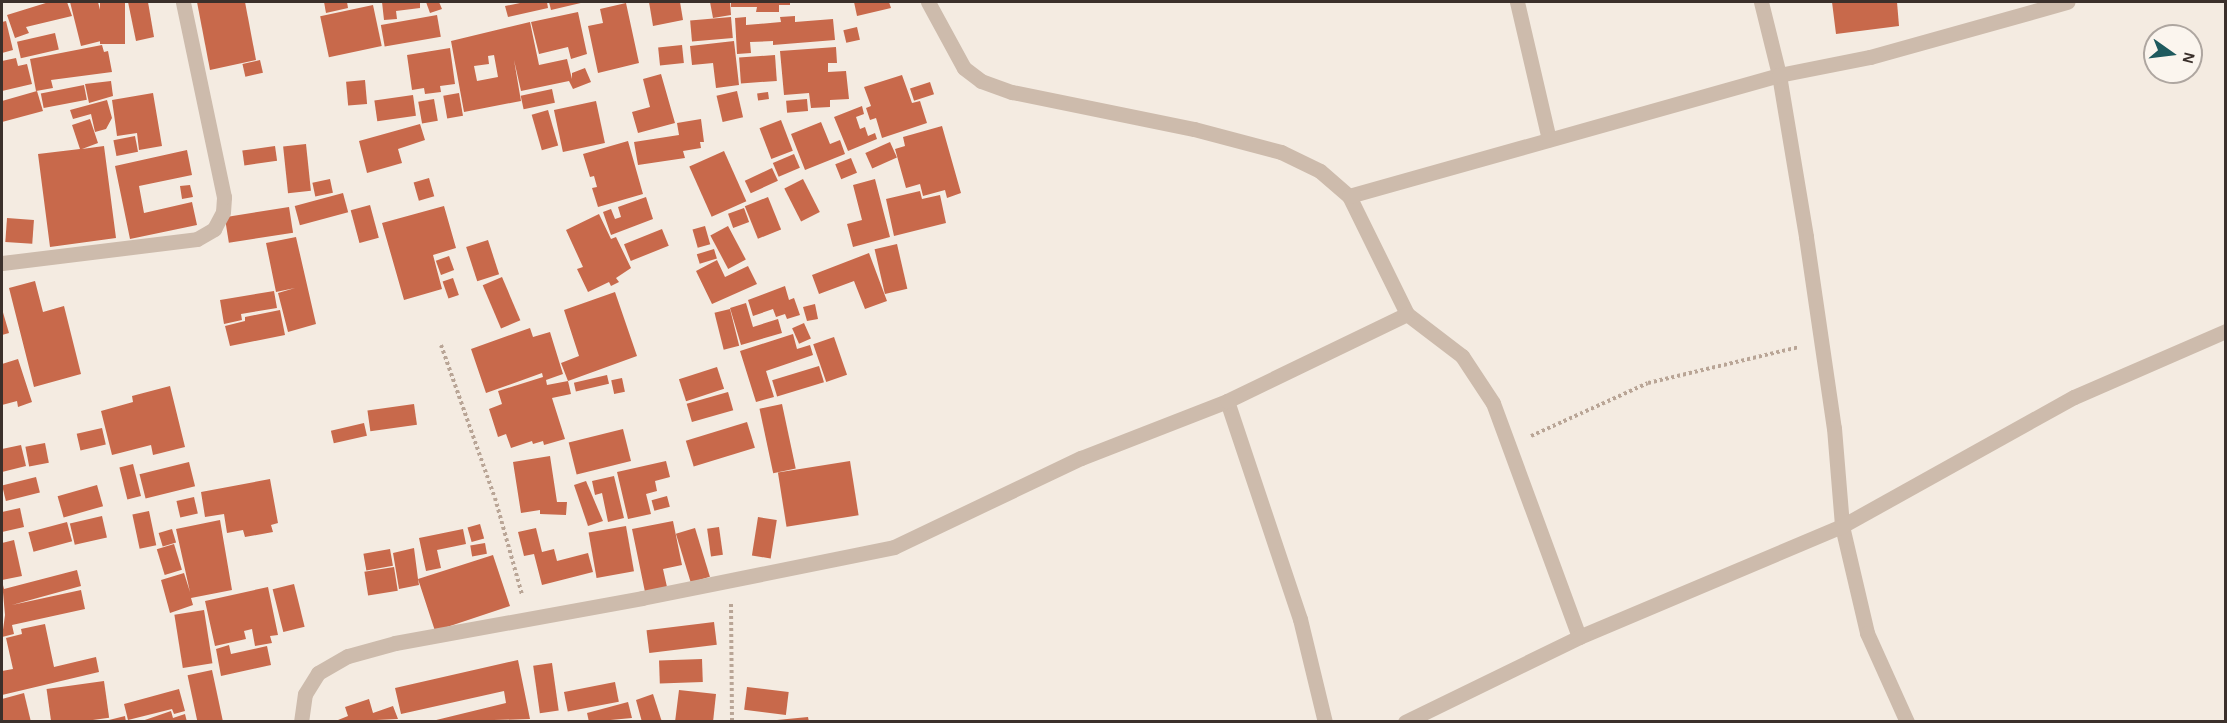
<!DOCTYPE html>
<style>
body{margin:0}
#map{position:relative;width:2227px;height:723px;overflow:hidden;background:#f4ebe1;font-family:"Alegreya Sans",sans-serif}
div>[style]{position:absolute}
.building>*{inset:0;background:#c8694b;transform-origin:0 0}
.path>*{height:4px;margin-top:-2px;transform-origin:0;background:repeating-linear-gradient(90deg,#b9a596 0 3px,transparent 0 6px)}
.minor>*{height:15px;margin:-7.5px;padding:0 7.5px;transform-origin:7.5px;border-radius:7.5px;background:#cdbbac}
span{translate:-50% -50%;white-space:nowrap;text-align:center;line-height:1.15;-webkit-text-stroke:5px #fbf5ee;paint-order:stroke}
.frame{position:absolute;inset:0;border:3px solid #3b302b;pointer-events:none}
.north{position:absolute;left:2143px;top:24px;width:60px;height:60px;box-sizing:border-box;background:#fbf5ee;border:2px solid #aea6a0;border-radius:50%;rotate:104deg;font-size:16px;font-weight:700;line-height:24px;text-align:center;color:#3b302b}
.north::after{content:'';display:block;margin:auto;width:21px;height:27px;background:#1f5a5e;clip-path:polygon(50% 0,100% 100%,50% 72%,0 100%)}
</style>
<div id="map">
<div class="building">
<div style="clip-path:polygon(49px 2px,67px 2px,72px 16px,26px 27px,29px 33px,15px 38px,7px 15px)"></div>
<div style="clip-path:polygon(70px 2px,98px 2px,106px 33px,100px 35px,101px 41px,81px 46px)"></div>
<div style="left:100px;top:2px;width:25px;height:42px"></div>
<div style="clip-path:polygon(128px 2px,148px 2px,154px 37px,136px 41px)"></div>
<div style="clip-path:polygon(197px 2px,245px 2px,256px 60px,210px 70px)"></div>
<div style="clip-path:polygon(324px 2px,347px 2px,348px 8px,326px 13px)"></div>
<div style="clip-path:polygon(382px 2px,420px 2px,420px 8px,396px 11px,397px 19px,384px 20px)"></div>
<div style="clip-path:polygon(426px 2px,439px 2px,442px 9px,430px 13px)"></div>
<div style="clip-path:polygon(525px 2px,547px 2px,548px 8px,508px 17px,505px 6px)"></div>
<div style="clip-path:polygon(549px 2px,585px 2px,551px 10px)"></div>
<div style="clip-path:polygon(649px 2px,680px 2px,683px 20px,653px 26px)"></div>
<div style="clip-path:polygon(710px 2px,730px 2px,731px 15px,713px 18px)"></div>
<div style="clip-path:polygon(731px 2px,790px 2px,790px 5px,779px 5px,779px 12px,756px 12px,757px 7px,731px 7px)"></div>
<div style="clip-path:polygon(854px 2px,889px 2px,891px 8px,857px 16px)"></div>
<div style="clip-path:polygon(1832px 2px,1897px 2px,1899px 26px,1836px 34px)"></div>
<div style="clip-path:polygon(626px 3px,639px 63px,598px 73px,588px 26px,603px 23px,600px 9px)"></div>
<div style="left:373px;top:5px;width:42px;height:54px;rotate:78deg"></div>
<div style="clip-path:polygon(578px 12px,587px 54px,571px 59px,568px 47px,539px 54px,531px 22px)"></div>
<div style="left:437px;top:15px;width:22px;height:57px;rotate:80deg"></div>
<div style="clip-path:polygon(795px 16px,795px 22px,833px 19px,835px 40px,773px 45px,773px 41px,750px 42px,751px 53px,737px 54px,735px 18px,746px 17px,746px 25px,781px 22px,780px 17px)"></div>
<div style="left:731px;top:17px;width:21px;height:41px;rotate:85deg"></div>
<div style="clip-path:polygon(6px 21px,13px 50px,2px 53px,2px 22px)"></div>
<div style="clip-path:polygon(evenodd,530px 22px,539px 65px,567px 59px,572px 79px,572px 73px,585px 68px,591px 82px,573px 89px,569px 81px,521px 91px,514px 60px,521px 101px,464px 112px,451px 41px,530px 22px,494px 55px,498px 77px,477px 81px,474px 66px,489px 64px,488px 56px,494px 55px)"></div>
<div style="left:857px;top:27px;width:13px;height:14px;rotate:77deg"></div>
<div style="left:55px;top:33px;width:17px;height:39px;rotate:77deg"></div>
<div style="clip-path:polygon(734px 41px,739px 85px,716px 88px,713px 63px,692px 65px,690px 46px)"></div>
<div style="clip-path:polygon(102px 45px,104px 52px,108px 51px,112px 72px,51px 80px,53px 88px,36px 91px,30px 59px)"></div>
<div style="left:682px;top:45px;width:18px;height:24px;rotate:84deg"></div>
<div style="clip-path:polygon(836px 47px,837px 63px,828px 63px,828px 72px,846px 71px,849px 99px,830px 100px,830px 107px,811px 108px,809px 93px,784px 95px,780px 51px)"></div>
<div style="clip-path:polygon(450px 48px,455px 84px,440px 86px,441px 92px,425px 94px,424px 88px,412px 90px,407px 55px)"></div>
<div style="left:775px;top:55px;width:26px;height:36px;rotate:86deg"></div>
<div style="clip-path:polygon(16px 58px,18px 66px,27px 64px,32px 84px,2px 91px,2px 61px)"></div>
<div style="left:260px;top:60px;width:13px;height:18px;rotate:77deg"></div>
<div style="clip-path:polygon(661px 74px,675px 123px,638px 133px,632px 112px,650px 107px,643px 79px)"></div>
<div style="clip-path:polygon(902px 75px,912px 103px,920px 101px,927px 123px,882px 138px,876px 118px,870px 120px,866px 108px,871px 106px,864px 87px)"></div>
<div style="left:365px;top:80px;width:24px;height:19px;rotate:85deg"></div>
<div style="clip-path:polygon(111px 81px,113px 96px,89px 103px,85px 84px)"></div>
<div style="left:930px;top:82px;width:13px;height:21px;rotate:72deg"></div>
<div style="left:84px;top:85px;width:15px;height:44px;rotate:79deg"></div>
<div style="left:552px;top:89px;width:14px;height:32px;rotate:78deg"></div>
<div style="clip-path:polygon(37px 91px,43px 111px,2px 122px,2px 101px)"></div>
<div style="left:737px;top:91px;width:27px;height:21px;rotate:77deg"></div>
<div style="left:768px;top:92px;width:7px;height:11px;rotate:82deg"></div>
<div style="clip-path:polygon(153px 93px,162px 146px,139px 150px,137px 133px,117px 136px,112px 100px)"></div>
<div style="left:459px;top:93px;width:23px;height:16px;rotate:80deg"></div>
<div style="left:413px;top:95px;width:21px;height:39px;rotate:82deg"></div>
<div style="left:434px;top:99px;width:22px;height:16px;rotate:80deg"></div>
<div style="left:807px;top:99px;width:12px;height:21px;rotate:85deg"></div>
<div style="clip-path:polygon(107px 100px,112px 118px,106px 129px,95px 132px,91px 114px,73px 119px,70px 110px)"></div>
<div style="left:596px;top:101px;width:43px;height:43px;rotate:78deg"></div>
<div style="clip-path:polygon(862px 106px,864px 114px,856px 117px,860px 129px,865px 127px,868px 136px,875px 133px,877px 139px,848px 151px,834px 117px)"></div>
<div style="left:548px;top:110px;width:37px;height:17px;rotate:74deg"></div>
<div style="clip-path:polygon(90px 119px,98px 143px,82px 149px,104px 146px,116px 238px,50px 247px,38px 154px,80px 149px,72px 125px)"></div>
<div style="clip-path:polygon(701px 119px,704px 142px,700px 142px,701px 148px,683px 151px,685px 158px,638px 165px,634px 142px,679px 135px,677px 123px)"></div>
<div style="left:781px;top:120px;width:33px;height:23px;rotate:69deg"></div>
<div style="clip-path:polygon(821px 122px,830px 144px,840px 140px,845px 154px,805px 170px,791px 134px)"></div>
<div style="clip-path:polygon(420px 124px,425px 140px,398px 149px,402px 163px,367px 173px,359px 141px)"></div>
<div style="clip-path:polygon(942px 126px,961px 193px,947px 198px,945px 190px,923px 196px,920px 184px,906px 188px,895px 149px,905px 146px,903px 137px)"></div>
<div style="left:135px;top:136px;width:16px;height:22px;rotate:79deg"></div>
<div style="clip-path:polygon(628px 141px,643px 194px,598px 207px,592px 188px,597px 187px,594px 176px,590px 177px,583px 154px)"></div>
<div style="left:890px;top:142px;width:17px;height:27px;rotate:66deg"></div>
<div style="left:306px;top:144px;width:47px;height:23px;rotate:84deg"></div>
<div style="left:275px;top:146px;width:15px;height:33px;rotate:82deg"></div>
<div style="clip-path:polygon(187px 150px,192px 175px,139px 186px,144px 213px,192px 202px,197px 225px,130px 239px,115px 166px)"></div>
<div style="left:724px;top:151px;width:55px;height:38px;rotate:66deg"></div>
<div style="left:794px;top:154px;width:15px;height:23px;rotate:67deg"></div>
<div style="left:851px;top:158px;width:16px;height:17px;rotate:68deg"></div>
<div style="left:772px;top:168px;width:14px;height:30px;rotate:65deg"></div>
<div style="left:429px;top:178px;width:19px;height:16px;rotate:74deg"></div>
<div style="left:330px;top:179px;width:14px;height:18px;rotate:78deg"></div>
<div style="left:803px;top:179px;width:37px;height:21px;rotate:63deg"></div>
<div style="clip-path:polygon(875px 179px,890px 237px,853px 247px,847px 224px,862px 220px,853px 185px)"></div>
<div style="clip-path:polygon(190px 185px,193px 197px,182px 199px,180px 186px)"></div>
<div style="clip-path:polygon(920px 191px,922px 199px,940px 195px,946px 223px,894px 236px,886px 199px)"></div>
<div style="left:343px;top:193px;width:20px;height:50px;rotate:75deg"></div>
<div style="clip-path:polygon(646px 197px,653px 219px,611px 235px,603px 212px,611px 209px,615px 219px,621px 217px,618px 207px)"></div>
<div style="left:768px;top:197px;width:35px;height:25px;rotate:68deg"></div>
<div style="left:370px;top:205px;width:34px;height:20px;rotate:75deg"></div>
<div style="clip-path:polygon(444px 206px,456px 248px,433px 255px,442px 289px,404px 300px,382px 223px)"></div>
<div style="left:289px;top:207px;width:26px;height:65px;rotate:81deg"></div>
<div style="left:744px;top:208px;width:15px;height:17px;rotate:70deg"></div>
<div style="clip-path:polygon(599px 214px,611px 239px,616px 237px,631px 268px,616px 278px,619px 282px,611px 286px,609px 282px,588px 292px,577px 269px,583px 267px,566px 230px)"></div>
<div style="left:7px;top:218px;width:27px;height:24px;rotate:4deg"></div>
<div style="left:705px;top:226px;width:19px;height:13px;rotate:74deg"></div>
<div style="left:728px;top:226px;width:38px;height:20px;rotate:62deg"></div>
<div style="left:662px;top:229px;width:18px;height:41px;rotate:68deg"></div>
<div style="clip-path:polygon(296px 237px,316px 324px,288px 332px,278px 293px,295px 288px,276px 292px,266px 243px)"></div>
<div style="left:488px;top:240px;width:36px;height:23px;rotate:72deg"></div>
<div style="left:897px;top:244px;width:46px;height:23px;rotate:77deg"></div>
<div style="left:714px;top:249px;width:10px;height:18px;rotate:73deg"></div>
<div style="clip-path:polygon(869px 253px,887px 301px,865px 309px,854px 281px,819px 294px,812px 275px)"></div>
<div style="left:449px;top:256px;width:15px;height:14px;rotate:70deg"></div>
<div style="clip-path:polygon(717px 260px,725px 277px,748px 266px,757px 284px,712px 304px,696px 271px)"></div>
<div style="left:502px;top:277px;width:47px;height:21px;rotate:67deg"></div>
<div style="left:453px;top:278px;width:18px;height:11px;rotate:71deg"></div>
<div style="clip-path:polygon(35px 281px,43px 312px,64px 306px,81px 374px,34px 387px,9px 288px)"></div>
<div style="clip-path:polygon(785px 286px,789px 300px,794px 298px,800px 315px,787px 319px,785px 314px,776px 317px,773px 309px,753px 316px,748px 300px)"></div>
<div style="clip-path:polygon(274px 291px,277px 308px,241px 314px,242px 320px,224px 324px,220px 300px)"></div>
<div style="clip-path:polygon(615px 292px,637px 356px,568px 381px,571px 394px,552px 398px,565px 439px,544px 445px,543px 441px,533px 444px,532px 441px,511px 448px,506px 434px,498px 437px,489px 409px,502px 404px,498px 391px,543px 377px,542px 373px,486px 393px,471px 349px,530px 328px,533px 337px,550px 332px,563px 374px,546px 380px,547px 385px,568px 381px,561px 363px,579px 356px,564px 310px)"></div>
<div style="clip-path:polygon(746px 303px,753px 327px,778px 319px,782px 333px,741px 345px,730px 308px)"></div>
<div style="clip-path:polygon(815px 304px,818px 319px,807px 321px,803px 307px)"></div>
<div style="clip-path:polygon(2px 309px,9px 333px,2px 335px)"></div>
<div style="left:730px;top:309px;width:38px;height:16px;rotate:76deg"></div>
<div style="clip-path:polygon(280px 310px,285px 335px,230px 346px,225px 326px,245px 321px,245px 317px)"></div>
<div style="left:804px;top:323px;width:17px;height:13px;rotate:66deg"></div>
<div style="clip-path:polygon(793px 334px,797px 349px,810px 345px,813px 355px,766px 371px,774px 397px,756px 402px,740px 351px)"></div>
<div style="left:834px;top:337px;width:40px;height:22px;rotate:71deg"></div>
<div style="clip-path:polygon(18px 359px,32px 402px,18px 407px,17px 401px,2px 405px,2px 364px)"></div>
<div style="left:819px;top:366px;width:17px;height:49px;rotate:73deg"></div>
<div style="left:717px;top:367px;width:23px;height:40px;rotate:72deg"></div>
<div style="left:607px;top:375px;width:9px;height:34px;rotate:77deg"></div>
<div style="left:622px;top:378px;width:14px;height:11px;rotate:78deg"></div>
<div style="clip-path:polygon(170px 386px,185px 447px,153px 455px,151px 445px,112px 455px,101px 411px,133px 402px,132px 396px)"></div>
<div style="left:728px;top:392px;width:19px;height:43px;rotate:74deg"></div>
<div style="left:414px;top:404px;width:21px;height:47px;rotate:82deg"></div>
<div style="left:782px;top:404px;width:66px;height:23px;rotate:78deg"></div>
<div style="left:747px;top:422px;width:27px;height:64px;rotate:73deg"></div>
<div style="left:364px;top:423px;width:13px;height:34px;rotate:77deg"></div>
<div style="left:102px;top:428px;width:17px;height:26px;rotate:77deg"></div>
<div style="left:623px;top:429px;width:33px;height:56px;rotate:76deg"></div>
<div style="left:45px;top:443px;width:20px;height:20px;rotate:79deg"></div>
<div style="clip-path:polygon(21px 445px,26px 466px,2px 472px,2px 449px)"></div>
<div style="clip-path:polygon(550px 456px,557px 502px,567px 502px,566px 515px,540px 514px,540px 510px,521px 513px,513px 462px)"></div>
<div style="clip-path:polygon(666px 461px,670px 477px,655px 481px,657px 491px,646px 494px,651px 514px,628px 519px,617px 472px)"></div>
<div style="left:850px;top:461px;width:55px;height:73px;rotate:81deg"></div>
<div style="left:189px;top:462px;width:25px;height:51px;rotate:76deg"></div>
<div style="left:133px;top:464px;width:33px;height:14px;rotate:76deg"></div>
<div style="clip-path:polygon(614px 476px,624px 518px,608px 522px,602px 493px,595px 495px,592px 481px)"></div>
<div style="left:36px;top:477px;width:16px;height:35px;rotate:76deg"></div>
<div style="clip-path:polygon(270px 479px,278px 523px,271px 525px,273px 532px,245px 537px,243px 530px,227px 533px,224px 514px,205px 517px,201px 492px)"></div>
<div style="clip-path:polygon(586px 481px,603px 521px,588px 526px,574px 485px)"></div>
<div style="left:97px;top:485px;width:22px;height:41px;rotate:74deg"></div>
<div style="left:667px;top:496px;width:11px;height:16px;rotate:75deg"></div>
<div style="left:194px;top:497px;width:17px;height:18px;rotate:77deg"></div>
<div style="clip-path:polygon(20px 508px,24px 527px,2px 532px,2px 512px)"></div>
<div style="left:149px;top:511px;width:35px;height:17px;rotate:78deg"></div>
<div style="left:102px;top:516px;width:22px;height:33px;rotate:77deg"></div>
<div style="left:758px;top:517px;width:19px;height:39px;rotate:9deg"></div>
<div style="clip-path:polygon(220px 520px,232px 590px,191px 598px,193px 605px,170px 613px,161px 580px,184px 573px,190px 592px,176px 529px)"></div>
<div style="clip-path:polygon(673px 521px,682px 565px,663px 569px,667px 587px,645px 592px,632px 529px)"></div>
<div style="left:67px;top:522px;width:20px;height:40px;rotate:75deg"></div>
<div style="left:480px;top:524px;width:15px;height:13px;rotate:74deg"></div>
<div style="left:626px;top:526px;width:46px;height:38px;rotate:80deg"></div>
<div style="left:719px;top:527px;width:28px;height:12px;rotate:82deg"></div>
<div style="clip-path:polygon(536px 528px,542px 552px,554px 549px,557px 561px,588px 553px,593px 572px,542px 585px,534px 554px,524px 556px,518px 532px)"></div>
<div style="left:695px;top:528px;width:51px;height:20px;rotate:73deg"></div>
<div style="left:172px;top:529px;width:14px;height:14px;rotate:73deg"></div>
<div style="clip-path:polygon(463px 529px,466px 544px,437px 550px,441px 568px,426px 571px,419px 538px)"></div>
<div style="clip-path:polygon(14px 540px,22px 576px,2px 580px,2px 543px)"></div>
<div style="left:485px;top:543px;width:11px;height:15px;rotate:80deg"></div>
<div style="left:174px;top:544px;width:27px;height:18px;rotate:73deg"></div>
<div style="clip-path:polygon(414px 548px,418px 579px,493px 555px,510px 606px,435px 631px,418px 579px,419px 585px,399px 589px,393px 553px)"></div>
<div style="left:390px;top:549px;width:17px;height:27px;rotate:80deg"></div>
<div style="left:394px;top:567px;width:24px;height:30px;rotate:81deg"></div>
<div style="clip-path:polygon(77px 570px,81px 586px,12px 605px,81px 590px,85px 609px,12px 625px,14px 634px,2px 637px,5px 615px,2px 581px,4px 589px)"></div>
<div style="left:294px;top:584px;width:44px;height:22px;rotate:76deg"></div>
<div style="clip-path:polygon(268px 587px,278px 635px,270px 636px,272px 643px,255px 646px,252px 629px,244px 631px,246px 639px,215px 646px,205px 601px)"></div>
<div style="left:204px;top:610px;width:54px;height:30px;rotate:81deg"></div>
<div style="left:714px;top:622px;width:23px;height:68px;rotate:83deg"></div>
<div style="clip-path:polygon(45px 624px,54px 667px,96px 657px,99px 672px,2px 695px,2px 671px,13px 669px,6px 638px,22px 634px,21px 629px)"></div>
<div style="clip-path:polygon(229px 645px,231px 654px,267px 646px,271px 665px,221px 676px,216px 649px)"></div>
<div style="left:702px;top:659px;width:23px;height:43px;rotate:88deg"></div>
<div style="clip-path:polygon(518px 660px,530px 719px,428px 722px,506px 703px,504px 691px,401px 714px,395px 688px)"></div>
<div style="left:552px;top:663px;width:48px;height:19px;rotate:82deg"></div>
<div style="left:212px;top:670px;width:53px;height:25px;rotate:78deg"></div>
<div style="left:104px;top:681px;width:37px;height:58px;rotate:82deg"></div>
<div style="left:615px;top:682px;width:20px;height:52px;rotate:79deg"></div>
<div style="left:747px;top:687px;width:42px;height:23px;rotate:7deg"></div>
<div style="clip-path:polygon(179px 689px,185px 711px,174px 714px,172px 709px,128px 720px,124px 704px)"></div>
<div style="clip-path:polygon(679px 690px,716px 694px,713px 722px,675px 722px)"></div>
<div style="clip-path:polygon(24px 693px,31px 722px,2px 722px,2px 699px)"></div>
<div style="clip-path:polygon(653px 694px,662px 722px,642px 722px,636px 700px)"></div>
<div style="clip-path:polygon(369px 699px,373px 713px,393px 706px,398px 719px,333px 722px,348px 716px,345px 707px)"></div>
<div style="clip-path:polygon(628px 702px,632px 718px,589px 722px,587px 713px)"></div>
<div style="clip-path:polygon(171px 711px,173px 718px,185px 714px,187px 722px,139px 722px)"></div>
<div style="clip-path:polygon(125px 716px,126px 722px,105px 722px,105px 721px)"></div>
<div style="clip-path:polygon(808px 717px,809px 722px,777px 722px,777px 720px)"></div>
</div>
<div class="path">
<div style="left:441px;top:345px;width:162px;rotate:70.6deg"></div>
<div style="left:495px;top:498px;width:101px;rotate:74.4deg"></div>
<div style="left:1531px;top:436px;width:128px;rotate:-24.4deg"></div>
<div style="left:1648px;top:383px;width:155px;rotate:-13.4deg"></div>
<div style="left:731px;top:604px;width:118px;rotate:89.5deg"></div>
</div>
<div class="minor">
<div style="left:928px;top:2px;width:75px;rotate:61.4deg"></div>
<div style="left:964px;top:68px;width:21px;rotate:37deg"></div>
<div style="left:981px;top:81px;width:33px;rotate:20deg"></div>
<div style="left:1012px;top:92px;width:186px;rotate:11.5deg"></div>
<div style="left:1194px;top:129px;width:90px;rotate:14.8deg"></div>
<div style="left:1281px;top:152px;width:43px;rotate:26deg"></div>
<div style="left:1320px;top:171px;width:38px;rotate:41deg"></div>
<div style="left:1349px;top:196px;width:131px;rotate:63.8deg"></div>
<div style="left:1407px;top:314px;width:69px;rotate:37.4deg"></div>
<div style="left:1462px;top:356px;width:56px;rotate:56.6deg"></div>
<div style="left:1493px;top:403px;width:249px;rotate:69.8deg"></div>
<div style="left:1517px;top:2px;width:141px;rotate:76.9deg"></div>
<div style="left:1761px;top:2px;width:75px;rotate:76.1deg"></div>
<div style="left:1779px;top:75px;width:164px;rotate:80.5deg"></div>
<div style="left:1806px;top:237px;width:193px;rotate:81.7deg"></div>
<div style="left:1834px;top:428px;width:98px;rotate:85.3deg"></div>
<div style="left:1842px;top:526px;width:110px;rotate:76.8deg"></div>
<div style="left:1867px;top:633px;width:98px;rotate:65.8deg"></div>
<div style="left:1349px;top:196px;width:447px;rotate:-15.7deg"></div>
<div style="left:1779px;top:75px;width:93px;rotate:-11.2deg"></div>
<div style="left:1870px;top:57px;width:205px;rotate:-15.6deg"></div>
<div style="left:2px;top:263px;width:196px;rotate:-7deg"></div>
<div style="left:197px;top:239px;width:20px;rotate:-30deg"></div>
<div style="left:214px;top:229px;width:19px;rotate:-62deg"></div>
<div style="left:223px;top:212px;width:15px;rotate:-86deg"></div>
<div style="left:224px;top:197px;width:199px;rotate:-101.9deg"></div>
<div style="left:1227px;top:401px;width:230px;rotate:71.5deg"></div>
<div style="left:1300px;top:619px;width:106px;rotate:76.4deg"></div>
<div style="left:301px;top:722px;width:28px;rotate:-82deg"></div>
<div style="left:305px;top:694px;width:25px;rotate:-58deg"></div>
<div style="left:318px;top:673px;width:34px;rotate:-30deg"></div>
<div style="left:348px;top:656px;width:49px;rotate:-15.5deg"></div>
<div style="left:395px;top:643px;width:251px;rotate:-10.3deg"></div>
<div style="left:642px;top:598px;width:257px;rotate:-11.4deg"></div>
<div style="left:894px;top:547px;width:207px;rotate:-25.5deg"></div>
<div style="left:1081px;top:458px;width:157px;rotate:-21.3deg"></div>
<div style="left:1227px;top:401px;width:200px;rotate:-25.8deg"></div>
<div style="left:1405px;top:722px;width:194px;rotate:-26deg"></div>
<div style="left:1579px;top:637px;width:285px;rotate:-22.9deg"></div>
<div style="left:1842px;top:526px;width:265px;rotate:-29.1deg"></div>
<div style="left:2074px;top:397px;width:166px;rotate:-23.5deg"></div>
</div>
<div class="frame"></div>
<div class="north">N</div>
</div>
